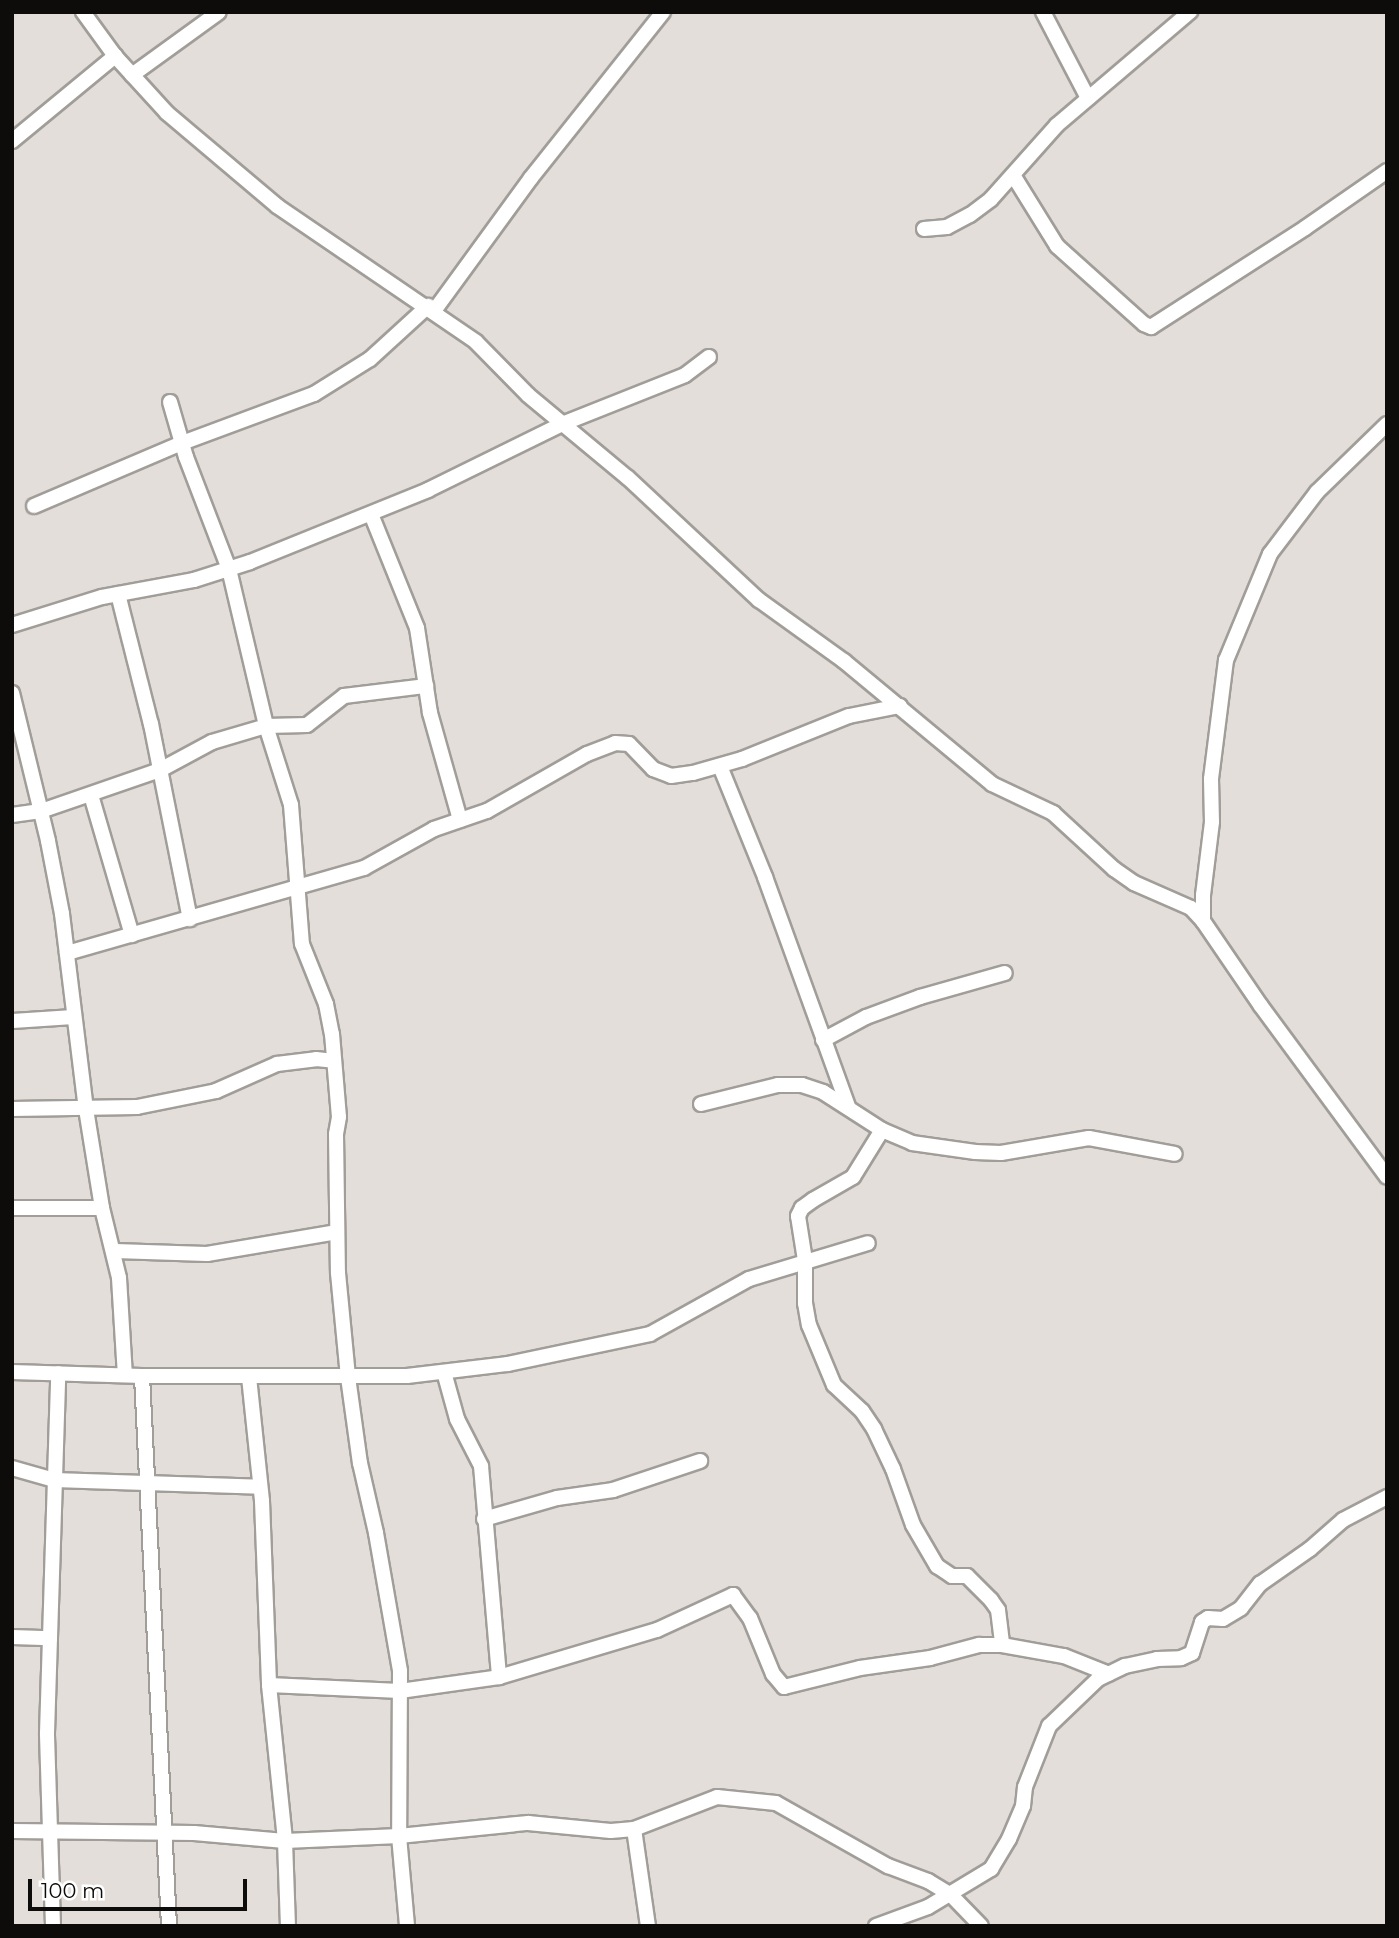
<!DOCTYPE html>
<style>
body{margin:0}
#map{position:relative;width:1399px;height:1938px;overflow:hidden;background:#e3deda;font-family:Montserrat,sans-serif}
div>[style]{position:absolute}
.roads{filter:drop-shadow(2px 0 #a19d98) drop-shadow(-2px 0 #a19d98) drop-shadow(0 2px #a19d98) drop-shadow(0 -2px #a19d98)}
.street>*{height:14px;margin:-7px;padding:0 7px;transform-origin:7px;border-radius:7px;background:#fff}
span{translate:-50% -50%;white-space:nowrap;text-align:center;line-height:1.15;-webkit-text-stroke:5px #fff;paint-order:stroke}
.frame{position:absolute;inset:0;border:14px solid #0e0c0b;pointer-events:none}
.scale{position:absolute;left:28px;top:1879px;width:219px;height:32px;box-sizing:border-box;border:4px solid #0e0c0b;border-top:0;padding-left:9px;font-size:21px;line-height:24px;white-space:nowrap;color:#0e0c0b;-webkit-text-stroke:5px #fff;paint-order:stroke}
</style>
<div id="map">
<div class="roads">
<div class="street">
<div style="left:83px;top:12px;width:54px;rotate:54deg"></div>
<div style="left:115px;top:56px;width:77px;rotate:47.6deg"></div>
<div style="left:167px;top:113px;width:144px;rotate:40.2deg"></div>
<div style="left:277px;top:206px;width:241px;rotate:34.3deg"></div>
<div style="left:476px;top:342px;width:74px;rotate:45.5deg"></div>
<div style="left:528px;top:395px;width:130px;rotate:39.7deg"></div>
<div style="left:628px;top:478px;width:179px;rotate:43deg"></div>
<div style="left:759px;top:600px;width:105px;rotate:35.7deg"></div>
<div style="left:844px;top:661px;width:192px;rotate:39.7deg"></div>
<div style="left:992px;top:784px;width:68px;rotate:25.4deg"></div>
<div style="left:1053px;top:813px;width:83px;rotate:42.6deg"></div>
<div style="left:1114px;top:869px;width:24px;rotate:35deg"></div>
<div style="left:1134px;top:883px;width:62px;rotate:23.7deg"></div>
<div style="left:1191px;top:908px;width:18px;rotate:47deg"></div>
<div style="left:1043px;top:12px;width:97px;rotate:62.4deg"></div>
<div style="left:132px;top:75px;width:107px;rotate:-35.9deg"></div>
<div style="left:12px;top:141px;width:134px;rotate:-39.5deg"></div>
<div style="left:1013px;top:175px;width:84px;rotate:58.2deg"></div>
<div style="left:1057px;top:246px;width:117px;rotate:41.9deg"></div>
<div style="left:1144px;top:324px;width:8px;rotate:23deg"></div>
<div style="left:1151px;top:327px;width:183px;rotate:-32.7deg"></div>
<div style="left:1305px;top:228px;width:100px;rotate:-34.8deg"></div>
<div style="left:924px;top:229px;width:23px;rotate:-5deg"></div>
<div style="left:947px;top:227px;width:26px;rotate:-28deg"></div>
<div style="left:970px;top:215px;width:26px;rotate:-37deg"></div>
<div style="left:991px;top:199px;width:99px;rotate:-48.3deg"></div>
<div style="left:1057px;top:125px;width:175px;rotate:-40.4deg"></div>
<div style="left:434px;top:311px;width:165px;rotate:-53.9deg"></div>
<div style="left:531px;top:178px;width:212px;rotate:-51.5deg"></div>
<div style="left:170px;top:402px;width:57px;rotate:73.8deg"></div>
<div style="left:186px;top:457px;width:120px;rotate:69deg"></div>
<div style="left:229px;top:569px;width:161px;rotate:76.7deg"></div>
<div style="left:266px;top:726px;width:83px;rotate:72.4deg"></div>
<div style="left:291px;top:805px;width:139px;rotate:85.5deg"></div>
<div style="left:302px;top:944px;width:65px;rotate:68.2deg"></div>
<div style="left:326px;top:1004px;width:31px;rotate:79deg"></div>
<div style="left:332px;top:1034px;width:83px;rotate:85.2deg"></div>
<div style="left:339px;top:1117px;width:17px;rotate:100deg"></div>
<div style="left:336px;top:1134px;width:139px;rotate:89.2deg"></div>
<div style="left:338px;top:1273px;width:104px;rotate:84.5deg"></div>
<div style="left:348px;top:1377px;width:87px;rotate:82.1deg"></div>
<div style="left:360px;top:1463px;width:72px;rotate:77.1deg"></div>
<div style="left:376px;top:1533px;width:140px;rotate:80.1deg"></div>
<div style="left:400px;top:1671px;width:165px;rotate:90.3deg"></div>
<div style="left:399px;top:1836px;width:90px;rotate:84.9deg"></div>
<div style="left:1387px;top:424px;width:98px;rotate:135.8deg"></div>
<div style="left:1317px;top:492px;width:78px;rotate:127.2deg"></div>
<div style="left:1270px;top:554px;width:115px;rotate:112.5deg"></div>
<div style="left:1226px;top:660px;width:120px;rotate:97.2deg"></div>
<div style="left:1211px;top:779px;width:43px;rotate:88.7deg"></div>
<div style="left:1212px;top:822px;width:74px;rotate:97deg"></div>
<div style="left:1203px;top:895px;width:26px;rotate:90deg"></div>
<div style="left:1203px;top:921px;width:103px;rotate:55.7deg"></div>
<div style="left:1261px;top:1006px;width:212px;rotate:53.6deg"></div>
<div style="left:34px;top:506px;width:161px;rotate:-23.1deg"></div>
<div style="left:182px;top:443px;width:141px;rotate:-20.4deg"></div>
<div style="left:314px;top:394px;width:66px;rotate:-32deg"></div>
<div style="left:370px;top:359px;width:79px;rotate:-42.4deg"></div>
<div style="left:371px;top:514px;width:123px;rotate:68deg"></div>
<div style="left:417px;top:628px;width:86px;rotate:81.3deg"></div>
<div style="left:430px;top:713px;width:111px;rotate:74.3deg"></div>
<div style="left:118px;top:594px;width:134px;rotate:75.8deg"></div>
<div style="left:151px;top:724px;width:199px;rotate:78.7deg"></div>
<div style="left:12px;top:625px;width:94px;rotate:-17.3deg"></div>
<div style="left:102px;top:597px;width:94px;rotate:-10.5deg"></div>
<div style="left:194px;top:580px;width:59px;rotate:-17.8deg"></div>
<div style="left:250px;top:562px;width:192px;rotate:-22deg"></div>
<div style="left:428px;top:490px;width:149px;rotate:-26.2deg"></div>
<div style="left:562px;top:424px;width:132px;rotate:-21.7deg"></div>
<div style="left:685px;top:375px;width:30px;rotate:-37deg"></div>
<div style="left:12px;top:693px;width:152px;rotate:76.3deg"></div>
<div style="left:48px;top:841px;width:74px;rotate:79.1deg"></div>
<div style="left:62px;top:914px;width:196px;rotate:83deg"></div>
<div style="left:86px;top:1109px;width:100px;rotate:80.8deg"></div>
<div style="left:102px;top:1208px;width:72px;rotate:76.3deg"></div>
<div style="left:119px;top:1278px;width:97px;rotate:86.5deg"></div>
<div style="left:720px;top:766px;width:120px;rotate:67.9deg"></div>
<div style="left:765px;top:877px;width:244px;rotate:70.1deg"></div>
<div style="left:91px;top:795px;width:146px;rotate:73.7deg"></div>
<div style="left:12px;top:815px;width:29px;rotate:-8deg"></div>
<div style="left:41px;top:811px;width:126px;rotate:-19deg"></div>
<div style="left:160px;top:770px;width:59px;rotate:-28.3deg"></div>
<div style="left:212px;top:742px;width:56px;rotate:-16.5deg"></div>
<div style="left:266px;top:726px;width:41px;rotate:-1.4deg"></div>
<div style="left:307px;top:725px;width:47px;rotate:-38.1deg"></div>
<div style="left:344px;top:696px;width:83px;rotate:-7deg"></div>
<div style="left:67px;top:953px;width:309px;rotate:-16deg"></div>
<div style="left:364px;top:868px;width:80px;rotate:-29.1deg"></div>
<div style="left:434px;top:829px;width:56px;rotate:-18.8deg"></div>
<div style="left:487px;top:811px;width:115px;rotate:-29.7deg"></div>
<div style="left:587px;top:754px;width:30px;rotate:-21deg"></div>
<div style="left:615px;top:743px;width:14px;rotate:4deg"></div>
<div style="left:629px;top:744px;width:35px;rotate:46deg"></div>
<div style="left:653px;top:769px;width:19px;rotate:21deg"></div>
<div style="left:671px;top:776px;width:22px;rotate:-8deg"></div>
<div style="left:693px;top:773px;width:51px;rotate:-15.9deg"></div>
<div style="left:742px;top:759px;width:115px;rotate:-21.9deg"></div>
<div style="left:849px;top:716px;width:52px;rotate:-11.1deg"></div>
<div style="left:12px;top:1021px;width:62px;rotate:-3.7deg"></div>
<div style="left:823px;top:1040px;width:49px;rotate:-28.1deg"></div>
<div style="left:866px;top:1017px;width:58px;rotate:-20.3deg"></div>
<div style="left:920px;top:997px;width:88px;rotate:-15.8deg"></div>
<div style="left:701px;top:1104px;width:79px;rotate:-13.9deg"></div>
<div style="left:778px;top:1085px;width:24px"></div>
<div style="left:802px;top:1085px;width:22px;rotate:18deg"></div>
<div style="left:823px;top:1092px;width:70px;rotate:32.8deg"></div>
<div style="left:882px;top:1130px;width:33px;rotate:23deg"></div>
<div style="left:912px;top:1143px;width:64px;rotate:8.1deg"></div>
<div style="left:975px;top:1152px;width:26px;rotate:2deg"></div>
<div style="left:1001px;top:1153px;width:89px;rotate:-9.7deg"></div>
<div style="left:1089px;top:1138px;width:87px;rotate:10.5deg"></div>
<div style="left:12px;top:1109px;width:125px;rotate:-0.9deg"></div>
<div style="left:137px;top:1107px;width:81px;rotate:-11.4deg"></div>
<div style="left:216px;top:1091px;width:67px;rotate:-23.9deg"></div>
<div style="left:277px;top:1064px;width:39px;rotate:-7deg"></div>
<div style="left:316px;top:1059px;width:18px;rotate:6deg"></div>
<div style="left:882px;top:1130px;width:55px;rotate:121.7deg"></div>
<div style="left:853px;top:1177px;width:46px;rotate:150.1deg"></div>
<div style="left:813px;top:1200px;width:14px;rotate:144deg"></div>
<div style="left:802px;top:1208px;width:9px;rotate:117deg"></div>
<div style="left:798px;top:1216px;width:45px;rotate:81deg"></div>
<div style="left:805px;top:1260px;width:43px;rotate:90deg"></div>
<div style="left:805px;top:1303px;width:22px;rotate:80deg"></div>
<div style="left:809px;top:1325px;width:65px;rotate:67.4deg"></div>
<div style="left:834px;top:1385px;width:38px;rotate:43deg"></div>
<div style="left:862px;top:1411px;width:22px;rotate:56deg"></div>
<div style="left:874px;top:1429px;width:44px;rotate:64.6deg"></div>
<div style="left:893px;top:1469px;width:59px;rotate:70.3deg"></div>
<div style="left:913px;top:1525px;width:48px;rotate:59.7deg"></div>
<div style="left:937px;top:1566px;width:18px;rotate:34deg"></div>
<div style="left:952px;top:1576px;width:15px"></div>
<div style="left:967px;top:1576px;width:34px;rotate:45deg"></div>
<div style="left:991px;top:1600px;width:12px;rotate:55deg"></div>
<div style="left:998px;top:1610px;width:35px;rotate:83deg"></div>
<div style="left:12px;top:1208px;width:90px"></div>
<div style="left:115px;top:1251px;width:92px;rotate:1.9deg"></div>
<div style="left:207px;top:1254px;width:132px;rotate:-9.6deg"></div>
<div style="left:12px;top:1372px;width:130px;rotate:1.8deg"></div>
<div style="left:142px;top:1376px;width:265px"></div>
<div style="left:407px;top:1376px;width:102px;rotate:-6.8deg"></div>
<div style="left:508px;top:1364px;width:145px;rotate:-11.9deg"></div>
<div style="left:650px;top:1334px;width:113px;rotate:-29.1deg"></div>
<div style="left:749px;top:1279px;width:124px;rotate:-16.8deg"></div>
<div style="left:444px;top:1372px;width:49px;rotate:74.5deg"></div>
<div style="left:457px;top:1419px;width:53px;rotate:62.9deg"></div>
<div style="left:481px;top:1466px;width:212px;rotate:85.1deg"></div>
<div style="left:142px;top:1376px;width:551px;rotate:87.19deg"></div>
<div style="left:249px;top:1377px;width:125px;rotate:84deg"></div>
<div style="left:262px;top:1501px;width:184px;rotate:87.8deg"></div>
<div style="left:269px;top:1685px;width:157px;rotate:84.1deg"></div>
<div style="left:285px;top:1841px;width:85px;rotate:88deg"></div>
<div style="left:12px;top:1468px;width:44px;rotate:15.9deg"></div>
<div style="left:54px;top:1480px;width:206px;rotate:1.9deg"></div>
<div style="left:484px;top:1519px;width:76px;rotate:-16deg"></div>
<div style="left:557px;top:1498px;width:57px;rotate:-8.1deg"></div>
<div style="left:613px;top:1490px;width:92px;rotate:-18.4deg"></div>
<div style="left:12px;top:1637px;width:38px;rotate:2deg"></div>
<div style="left:269px;top:1685px;width:131px;rotate:2.6deg"></div>
<div style="left:400px;top:1691px;width:100px;rotate:-8deg"></div>
<div style="left:499px;top:1677px;width:165px;rotate:-16.6deg"></div>
<div style="left:657px;top:1630px;width:84px;rotate:-24.7deg"></div>
<div style="left:733px;top:1595px;width:29px;rotate:54deg"></div>
<div style="left:750px;top:1618px;width:61px;rotate:67.7deg"></div>
<div style="left:773px;top:1674px;width:17px;rotate:50deg"></div>
<div style="left:784px;top:1687px;width:78px;rotate:-14deg"></div>
<div style="left:860px;top:1668px;width:71px;rotate:-8.1deg"></div>
<div style="left:930px;top:1658px;width:51px;rotate:-14.9deg"></div>
<div style="left:979px;top:1645px;width:23px"></div>
<div style="left:1002px;top:1645px;width:63px;rotate:10.1deg"></div>
<div style="left:1064px;top:1656px;width:48px;rotate:21.8deg"></div>
<div style="left:634px;top:1829px;width:98px;rotate:81.8deg"></div>
<div style="left:12px;top:1831px;width:182px;rotate:0.6deg"></div>
<div style="left:194px;top:1833px;width:91px;rotate:5deg"></div>
<div style="left:285px;top:1841px;width:114px;rotate:-2.5deg"></div>
<div style="left:399px;top:1836px;width:130px;rotate:-5.8deg"></div>
<div style="left:528px;top:1823px;width:83px;rotate:5.5deg"></div>
<div style="left:611px;top:1831px;width:23px;rotate:-5deg"></div>
<div style="left:634px;top:1829px;width:89px;rotate:-21.1deg"></div>
<div style="left:717px;top:1797px;width:59px;rotate:5.8deg"></div>
<div style="left:776px;top:1803px;width:129px;rotate:29.4deg"></div>
<div style="left:888px;top:1866px;width:43px;rotate:20.6deg"></div>
<div style="left:928px;top:1881px;width:27px;rotate:31deg"></div>
<div style="left:951px;top:1895px;width:43px;rotate:45.9deg"></div>
<div style="left:53px;top:1926px;width:193px;rotate:-91.8deg"></div>
<div style="left:47px;top:1733px;width:360px;rotate:-88.2deg"></div>
<div style="left:876px;top:1926px;width:55px;rotate:-20.1deg"></div>
<div style="left:928px;top:1907px;width:74px;rotate:-31.1deg"></div>
<div style="left:991px;top:1869px;width:35px;rotate:-59deg"></div>
<div style="left:1009px;top:1839px;width:36px;rotate:-67deg"></div>
<div style="left:1023px;top:1806px;width:19px;rotate:-84deg"></div>
<div style="left:1025px;top:1787px;width:66px;rotate:-68.5deg"></div>
<div style="left:1049px;top:1726px;width:68px;rotate:-43.8deg"></div>
<div style="left:1098px;top:1679px;width:30px;rotate:-26deg"></div>
<div style="left:1125px;top:1666px;width:33px;rotate:-12deg"></div>
<div style="left:1157px;top:1659px;width:24px;rotate:-2deg"></div>
<div style="left:1181px;top:1658px;width:12px;rotate:-24deg"></div>
<div style="left:1192px;top:1653px;width:33px;rotate:-72deg"></div>
<div style="left:1202px;top:1622px;width:7px;rotate:-34deg"></div>
<div style="left:1208px;top:1618px;width:15px;rotate:4deg"></div>
<div style="left:1223px;top:1619px;width:21px;rotate:-31deg"></div>
<div style="left:1241px;top:1608px;width:31px;rotate:-52deg"></div>
<div style="left:1260px;top:1584px;width:61px;rotate:-35deg"></div>
<div style="left:1310px;top:1549px;width:44px;rotate:-41.3deg"></div>
<div style="left:1343px;top:1520px;width:50px;rotate:-27.6deg"></div>
</div>
</div>
<div class="frame"></div>
<div class="scale">100 m</div>
</div>
